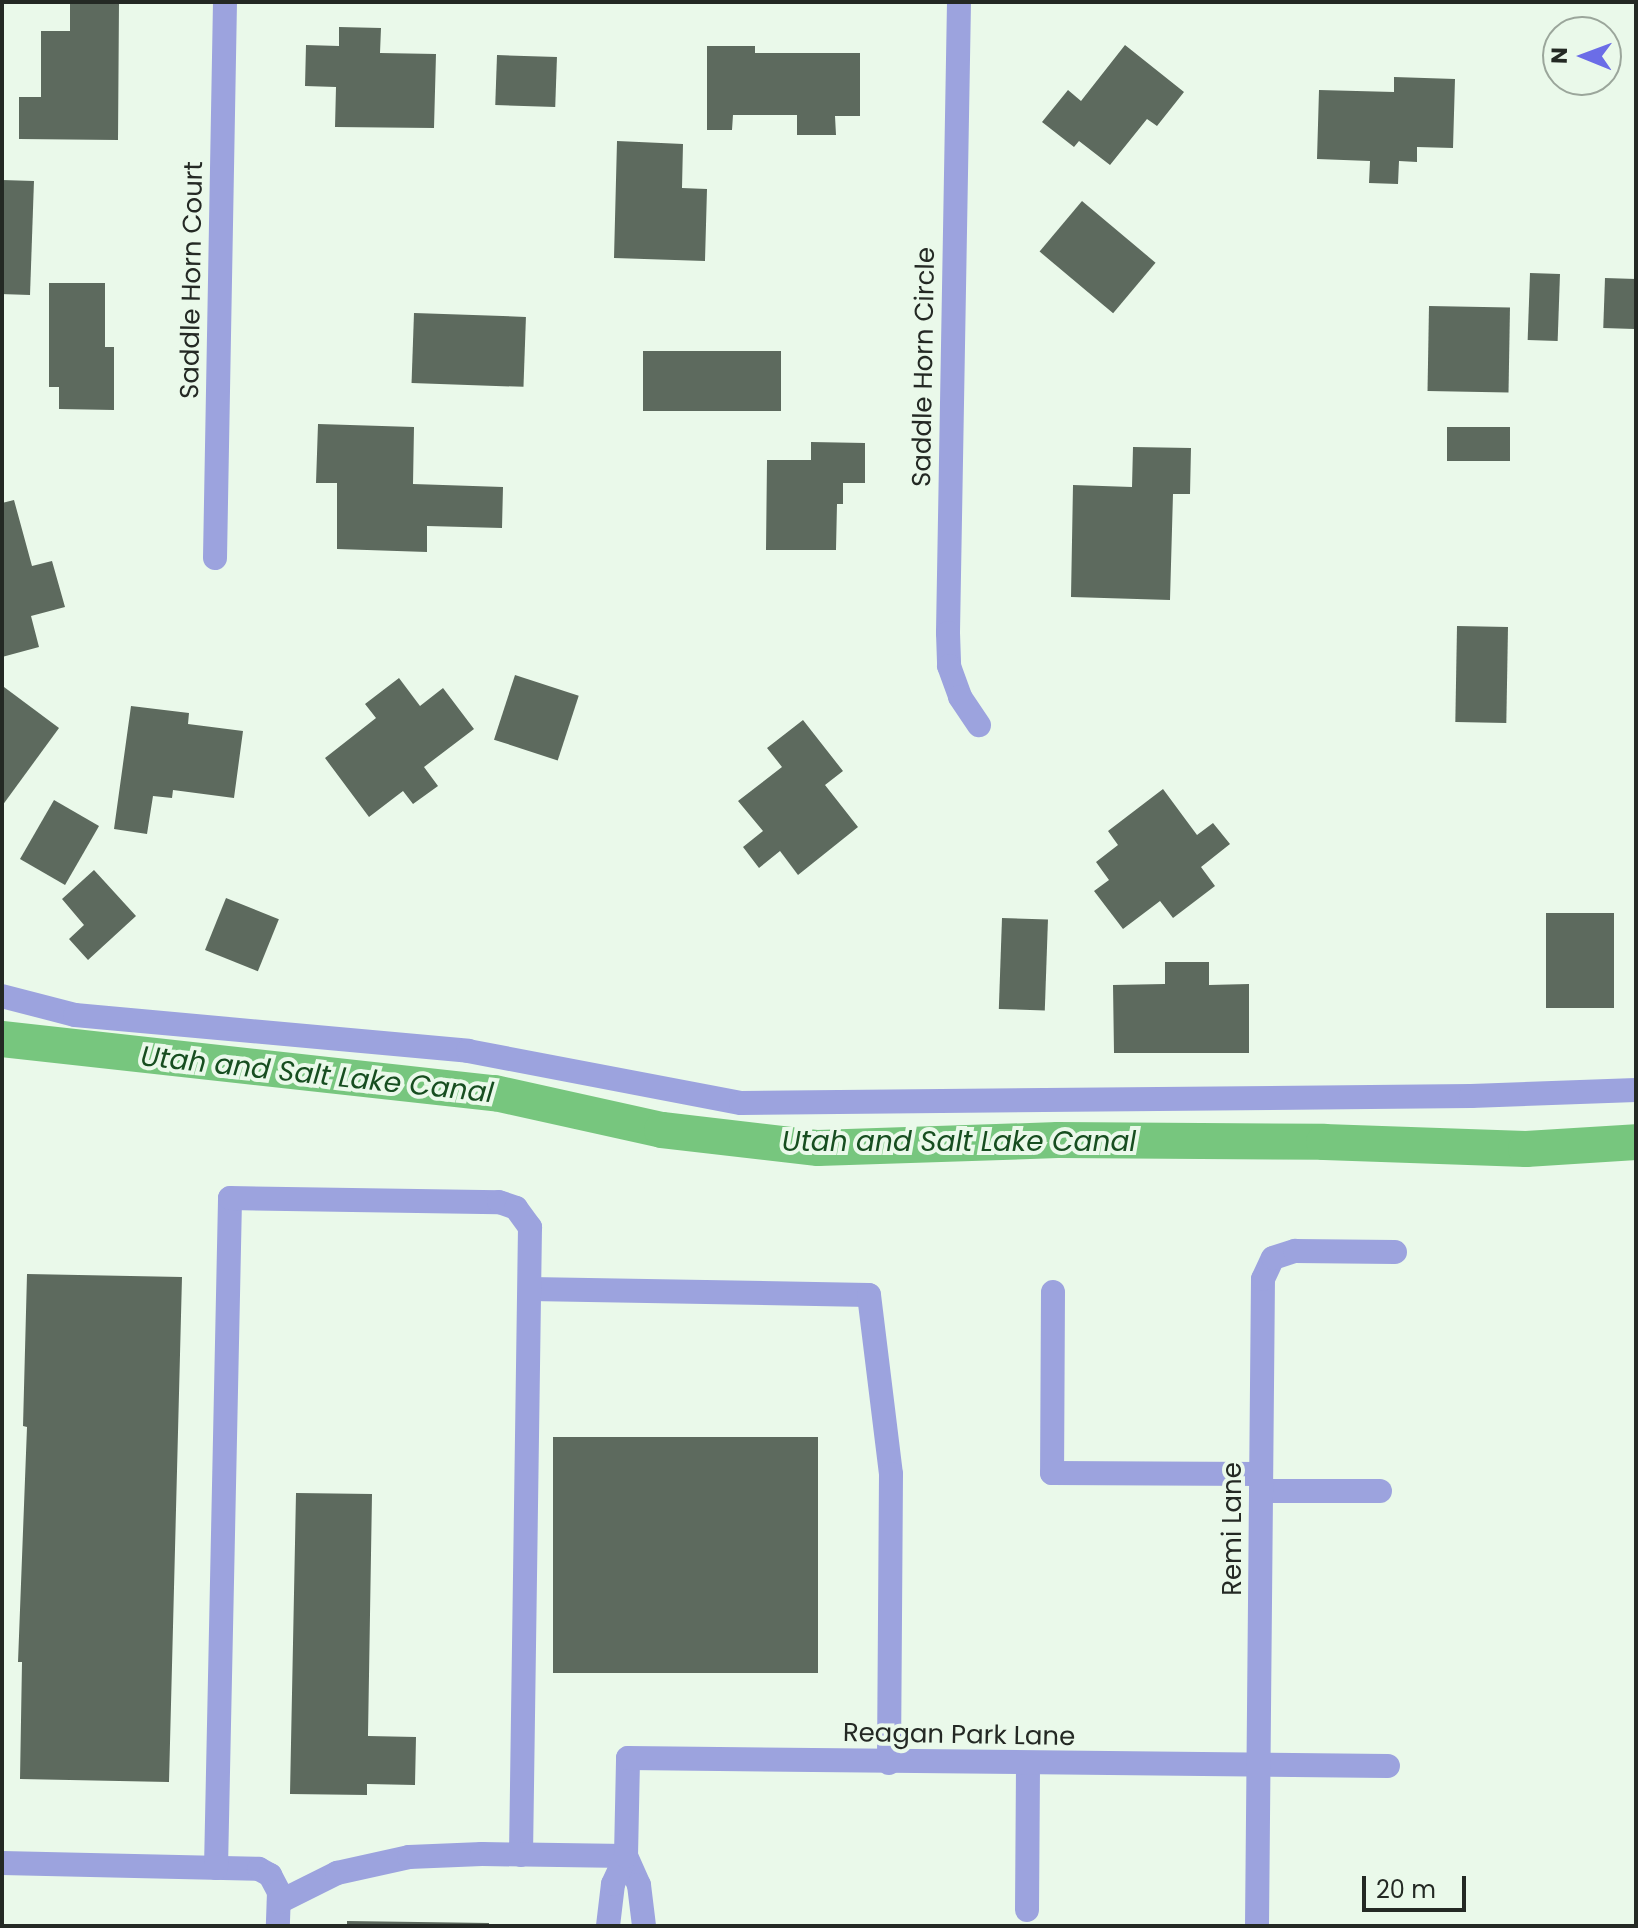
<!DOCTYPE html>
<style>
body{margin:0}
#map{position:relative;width:1638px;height:1928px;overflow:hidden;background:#eaf9ea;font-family:Poppins,sans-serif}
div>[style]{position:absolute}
.canal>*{height:36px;margin:-18px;padding:0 18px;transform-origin:18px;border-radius:18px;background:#77c67e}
.building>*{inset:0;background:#5d6a5e;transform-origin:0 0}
.minor>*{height:24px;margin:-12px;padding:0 12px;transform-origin:12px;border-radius:12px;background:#9ca3de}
span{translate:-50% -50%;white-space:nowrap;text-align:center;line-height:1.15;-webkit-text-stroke:8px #eaf9ea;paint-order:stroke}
.street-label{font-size:26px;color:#242924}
.water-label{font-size:28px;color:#174e20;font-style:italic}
.frame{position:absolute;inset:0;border:4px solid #242924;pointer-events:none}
.north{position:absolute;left:1542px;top:16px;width:80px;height:80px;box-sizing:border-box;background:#eaf9ea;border:2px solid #9ba69b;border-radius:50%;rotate:271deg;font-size:22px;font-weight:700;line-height:32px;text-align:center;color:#242924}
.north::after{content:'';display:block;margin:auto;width:28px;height:36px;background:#6b6de7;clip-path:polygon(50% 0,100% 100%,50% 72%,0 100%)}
.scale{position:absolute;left:1362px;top:1876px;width:104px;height:36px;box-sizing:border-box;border:4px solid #242924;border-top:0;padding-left:10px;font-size:24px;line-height:28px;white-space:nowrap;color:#242924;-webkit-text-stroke:6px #eaf9ea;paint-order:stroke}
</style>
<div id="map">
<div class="canal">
<div style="left:2px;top:1039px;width:496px;rotate:6.3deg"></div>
<div style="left:495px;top:1093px;width:171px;rotate:12.5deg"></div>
<div style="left:662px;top:1130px;width:157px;rotate:6.6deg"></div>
<div style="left:818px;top:1148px;width:240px;rotate:-1.9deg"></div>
<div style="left:1058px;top:1140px;width:266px;rotate:0.4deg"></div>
<div style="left:1324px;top:1142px;width:202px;rotate:2deg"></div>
<div style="left:1526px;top:1149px;width:110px;rotate:-3.6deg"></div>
</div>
<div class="building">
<div style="clip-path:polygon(70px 2px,119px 2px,118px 140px,19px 139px,19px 97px,41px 97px,41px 31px,70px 31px)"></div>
<div style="clip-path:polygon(339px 27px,381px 28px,380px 53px,436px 54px,434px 128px,335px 127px,336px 87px,305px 86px,306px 45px,339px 46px)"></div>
<div style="clip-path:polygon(1125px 45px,1184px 92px,1157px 126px,1147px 119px,1110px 165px,1079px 141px,1074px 147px,1042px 122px,1068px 90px,1081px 101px)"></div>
<div style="clip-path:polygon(707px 46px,755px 46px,755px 53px,860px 53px,860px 116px,835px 116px,836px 135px,797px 135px,797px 115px,733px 115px,732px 130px,707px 130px)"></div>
<div style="left:497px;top:55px;width:60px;height:50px;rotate:2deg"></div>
<div style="clip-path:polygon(1394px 77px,1455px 79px,1453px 148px,1417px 147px,1417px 162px,1399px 161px,1398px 184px,1369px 183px,1370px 161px,1317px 159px,1319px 90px,1394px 92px)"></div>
<div style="clip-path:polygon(617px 141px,683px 144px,682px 188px,707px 189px,705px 261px,614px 258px)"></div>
<div style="left:2px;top:180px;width:32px;height:114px;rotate:2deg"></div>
<div style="left:1082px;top:201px;width:96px;height:66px;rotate:40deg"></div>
<div style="left:1530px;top:273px;width:30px;height:67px;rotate:2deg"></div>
<div style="left:1605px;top:278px;width:31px;height:50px;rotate:2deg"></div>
<div style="clip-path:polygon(49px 283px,105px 283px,105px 347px,114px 347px,114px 410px,59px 409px,59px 387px,49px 387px)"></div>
<div style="left:1429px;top:306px;width:81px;height:85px;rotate:1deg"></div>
<div style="left:414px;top:313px;width:112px;height:70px;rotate:2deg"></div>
<div style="left:643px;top:351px;width:138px;height:60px"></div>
<div style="clip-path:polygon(318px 424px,414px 427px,413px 484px,503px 487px,502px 528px,427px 526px,427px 552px,337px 549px,337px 483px,316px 483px)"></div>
<div style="left:1447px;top:427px;width:63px;height:34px"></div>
<div style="clip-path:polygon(811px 442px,865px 443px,865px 483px,843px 483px,843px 504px,837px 504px,836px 550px,766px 550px,767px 460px,811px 460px)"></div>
<div style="clip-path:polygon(1133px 447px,1191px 448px,1190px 494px,1173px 494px,1170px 600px,1071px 597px,1073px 485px,1132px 487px)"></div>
<div style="clip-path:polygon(14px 500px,32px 566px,52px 561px,65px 607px,31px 616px,39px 647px,2px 657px,2px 503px)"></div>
<div style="left:1457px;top:626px;width:51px;height:96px;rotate:1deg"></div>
<div style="left:515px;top:675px;width:67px;height:68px;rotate:18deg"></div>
<div style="clip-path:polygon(399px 678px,420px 706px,443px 688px,474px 729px,424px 767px,438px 786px,413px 804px,403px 791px,369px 817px,325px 758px,376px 718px,365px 704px)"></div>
<div style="clip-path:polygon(4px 687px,59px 728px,2px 806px,2px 690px)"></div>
<div style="clip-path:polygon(131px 706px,189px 713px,188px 724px,243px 731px,234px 798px,173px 790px,172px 798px,153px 796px,147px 834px,114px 829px)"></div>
<div style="clip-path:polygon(803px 720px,843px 771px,825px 785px,858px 827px,798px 875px,780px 851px,759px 868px,743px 847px,763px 831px,738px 801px,782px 767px,767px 748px)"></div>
<div style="clip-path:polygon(1163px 789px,1197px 835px,1213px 823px,1230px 844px,1201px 867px,1215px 886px,1173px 918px,1160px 901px,1123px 929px,1094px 891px,1109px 880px,1096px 862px,1118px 845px,1108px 831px)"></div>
<div style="left:54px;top:800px;width:52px;height:68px;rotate:30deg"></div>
<div style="clip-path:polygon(94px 870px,136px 916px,88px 960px,69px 939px,84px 925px,62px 899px)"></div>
<div style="left:226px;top:898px;width:57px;height:56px;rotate:22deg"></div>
<div style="left:1546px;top:913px;width:68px;height:95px"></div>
<div style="left:1002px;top:918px;width:46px;height:91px;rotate:2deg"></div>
<div style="clip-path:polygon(1165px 962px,1209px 962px,1209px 985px,1249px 984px,1249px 1053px,1114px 1053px,1113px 985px,1165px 984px)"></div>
<div style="clip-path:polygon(27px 1274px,182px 1277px,169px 1782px,20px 1779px,22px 1662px,18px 1662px,27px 1427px,23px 1426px)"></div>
<div style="left:553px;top:1437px;width:265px;height:236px"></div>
<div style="clip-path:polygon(296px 1493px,372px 1494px,368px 1736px,416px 1737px,415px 1785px,367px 1784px,367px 1795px,290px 1794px)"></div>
<div style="clip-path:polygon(347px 1921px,489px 1923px,489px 1926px,347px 1926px)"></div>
</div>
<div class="minor">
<div style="left:959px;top:2px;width:631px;rotate:91deg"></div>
<div style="left:948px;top:633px;width:33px;rotate:88deg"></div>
<div style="left:949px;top:666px;width:33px;rotate:70deg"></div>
<div style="left:960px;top:697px;width:34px;rotate:56deg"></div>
<div style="left:215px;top:558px;width:556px;rotate:-88.97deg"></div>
<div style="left:2px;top:996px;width:75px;rotate:14.6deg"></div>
<div style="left:75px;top:1015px;width:395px;rotate:5.2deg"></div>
<div style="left:468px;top:1051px;width:278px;rotate:10.8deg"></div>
<div style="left:741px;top:1103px;width:730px;rotate:-0.55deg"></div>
<div style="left:1471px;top:1096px;width:165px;rotate:-2.1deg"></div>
<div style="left:530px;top:1289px;width:339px;rotate:1deg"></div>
<div style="left:869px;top:1295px;width:180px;rotate:83deg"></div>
<div style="left:891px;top:1474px;width:289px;rotate:90.4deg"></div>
<div style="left:1053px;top:1292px;width:181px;rotate:90.3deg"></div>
<div style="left:1052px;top:1473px;width:209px;rotate:0.3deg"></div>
<div style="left:1261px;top:1491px;width:119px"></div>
<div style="left:626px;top:1856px;width:32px;rotate:66deg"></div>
<div style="left:639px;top:1885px;width:41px;rotate:83deg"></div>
<div style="left:2px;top:1863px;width:257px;rotate:1.3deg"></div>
<div style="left:259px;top:1869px;width:13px;rotate:29deg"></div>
<div style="left:270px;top:1875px;width:19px;rotate:62deg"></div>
<div style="left:279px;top:1892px;width:34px;rotate:92deg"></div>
<div style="left:216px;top:1868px;width:670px;rotate:-88.8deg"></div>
<div style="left:230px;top:1198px;width:269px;rotate:0.9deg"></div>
<div style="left:499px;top:1202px;width:18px;rotate:19deg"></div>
<div style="left:516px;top:1208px;width:24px;rotate:54deg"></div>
<div style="left:530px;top:1227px;width:628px;rotate:90.82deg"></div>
<div style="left:279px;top:1902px;width:65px;rotate:-26.6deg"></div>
<div style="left:337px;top:1873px;width:74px;rotate:-12.5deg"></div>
<div style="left:409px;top:1857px;width:73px;rotate:-2.4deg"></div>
<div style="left:482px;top:1854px;width:144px;rotate:0.8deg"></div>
<div style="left:1027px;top:1910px;width:146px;rotate:-89.6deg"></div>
<div style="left:608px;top:1926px;width:42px;rotate:-83.2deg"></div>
<div style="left:613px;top:1884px;width:31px;rotate:-65deg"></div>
<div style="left:626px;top:1856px;width:98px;rotate:-88.8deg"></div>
<div style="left:628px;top:1758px;width:760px;rotate:0.6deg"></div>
<div style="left:1257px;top:1926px;width:647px;rotate:-89.47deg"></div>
<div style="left:1263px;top:1279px;width:23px;rotate:-65deg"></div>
<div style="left:1273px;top:1258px;width:23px;rotate:-18deg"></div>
<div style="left:1295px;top:1251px;width:100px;rotate:0.6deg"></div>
</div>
<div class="street-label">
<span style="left:192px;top:280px;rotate:-89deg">Saddle Horn Court</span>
<span style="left:924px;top:367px;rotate:-89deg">Saddle Horn Circle</span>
<span style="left:1233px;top:1529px;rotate:-90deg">Remi Lane</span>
<span style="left:959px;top:1735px;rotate:1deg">Reagan Park Lane</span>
</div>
<div class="water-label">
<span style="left:317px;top:1075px;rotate:6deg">Utah and Salt Lake Canal</span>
<span style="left:959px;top:1142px">Utah and Salt Lake Canal</span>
</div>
<div class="frame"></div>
<div class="north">N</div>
<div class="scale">20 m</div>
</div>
